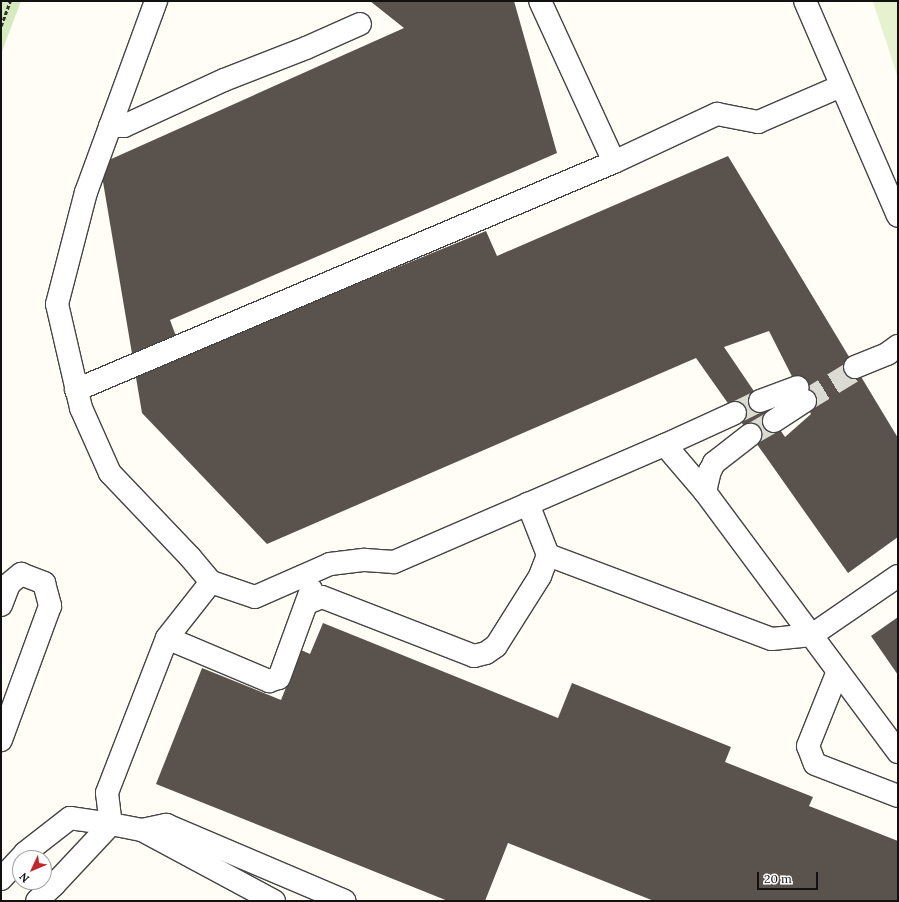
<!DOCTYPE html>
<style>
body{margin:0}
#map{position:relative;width:899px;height:902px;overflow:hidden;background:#fffdf5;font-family:Lora,serif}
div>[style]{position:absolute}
.green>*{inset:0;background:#d5ebbd}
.pitch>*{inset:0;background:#e6f2cf}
.building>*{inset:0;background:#5a524d}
.minor-tunnel>*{height:22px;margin-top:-11px;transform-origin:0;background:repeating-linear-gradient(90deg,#dbdad3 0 22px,transparent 0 33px)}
.path>*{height:2.5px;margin-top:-1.25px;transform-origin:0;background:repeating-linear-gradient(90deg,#333 0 4px,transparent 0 6px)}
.roads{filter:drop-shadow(1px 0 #444) drop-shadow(-1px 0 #444) drop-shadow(0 1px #444) drop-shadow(0 -1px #444)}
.minor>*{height:22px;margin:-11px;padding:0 11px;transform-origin:11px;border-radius:11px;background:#fff}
span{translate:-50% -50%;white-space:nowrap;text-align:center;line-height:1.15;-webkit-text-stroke:4px #fff;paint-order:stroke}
.frame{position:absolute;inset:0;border:2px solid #111;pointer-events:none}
.north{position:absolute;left:12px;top:850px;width:40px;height:40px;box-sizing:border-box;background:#fff;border:1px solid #a0a0a0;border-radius:50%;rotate:226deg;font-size:11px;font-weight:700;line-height:16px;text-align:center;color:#111}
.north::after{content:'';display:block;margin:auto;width:14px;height:18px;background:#c4262e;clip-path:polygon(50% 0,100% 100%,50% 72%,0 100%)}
.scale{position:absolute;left:757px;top:872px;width:61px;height:18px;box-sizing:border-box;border:2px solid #111;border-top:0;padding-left:5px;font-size:12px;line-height:14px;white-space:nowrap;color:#111;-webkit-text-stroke:3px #fff;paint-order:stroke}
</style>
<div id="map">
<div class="green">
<div style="clip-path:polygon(1px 1px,21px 1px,1px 54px)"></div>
</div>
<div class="pitch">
<div style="clip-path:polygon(873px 1px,898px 1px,898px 78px,874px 5px)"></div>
</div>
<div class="building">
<div style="clip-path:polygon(evenodd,370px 1px,514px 1px,557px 153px,170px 320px,183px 355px,486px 231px,497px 256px,728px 156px,898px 438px,898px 537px,848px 573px,696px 358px,267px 544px,142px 413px,100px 164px,404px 28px,370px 1px,769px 331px,811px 414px,785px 437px,724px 347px,769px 331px)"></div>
<div style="clip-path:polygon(898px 617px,898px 675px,871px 636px)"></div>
<div style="clip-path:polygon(323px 623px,558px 718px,572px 683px,731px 747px,725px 762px,813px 797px,809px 806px,898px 841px,898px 901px,654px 901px,508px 843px,485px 901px,448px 901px,156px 784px,202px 668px,281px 700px,301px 650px,310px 654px)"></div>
</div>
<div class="minor-tunnel">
<div style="left:805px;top:401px;width:61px;rotate:-31.6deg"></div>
<div style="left:735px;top:413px;width:28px;rotate:-26deg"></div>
<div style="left:750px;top:435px;width:28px;rotate:-30deg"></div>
</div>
<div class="path">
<div style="left:1px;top:26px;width:27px;rotate:-70deg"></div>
</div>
<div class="roads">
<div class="minor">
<div style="left:156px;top:1px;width:203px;rotate:110.1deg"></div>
<div style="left:86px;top:192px;width:116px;rotate:104.5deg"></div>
<div style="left:57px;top:304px;width:107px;rotate:77deg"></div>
<div style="left:81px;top:408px;width:71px;rotate:66deg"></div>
<div style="left:110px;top:473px;width:116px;rotate:46.4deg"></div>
<div style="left:190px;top:557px;width:33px;rotate:50deg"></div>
<div style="left:211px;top:582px;width:46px;rotate:18.8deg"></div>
<div style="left:255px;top:597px;width:82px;rotate:-23.7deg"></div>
<div style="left:330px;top:564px;width:35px;rotate:-7deg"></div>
<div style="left:365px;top:560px;width:29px;rotate:4deg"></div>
<div style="left:394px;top:562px;width:295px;rotate:-23.4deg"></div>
<div style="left:665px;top:445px;width:77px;rotate:-24.6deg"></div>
<div style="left:540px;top:1px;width:177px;rotate:65.3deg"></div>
<div style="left:614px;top:162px;width:114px;rotate:-25deg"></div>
<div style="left:717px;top:114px;width:42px;rotate:11deg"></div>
<div style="left:758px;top:122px;width:90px;rotate:-23.4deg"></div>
<div style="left:805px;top:1px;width:234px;rotate:66.6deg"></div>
<div style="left:110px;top:126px;width:14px"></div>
<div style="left:124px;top:126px;width:110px;rotate:-24.7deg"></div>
<div style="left:224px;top:80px;width:88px;rotate:-21.3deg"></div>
<div style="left:306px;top:48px;width:59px;rotate:-24deg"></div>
<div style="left:855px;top:367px;width:35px;rotate:-22deg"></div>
<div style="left:887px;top:354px;width:14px;rotate:-36deg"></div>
<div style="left:76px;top:390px;width:584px;rotate:-22.97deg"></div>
<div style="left:760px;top:401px;width:40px;rotate:-20.2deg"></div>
<div style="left:774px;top:421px;width:37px;rotate:-33deg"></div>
<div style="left:665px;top:445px;width:62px;rotate:49.6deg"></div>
<div style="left:705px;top:492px;width:324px;rotate:53.4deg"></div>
<div style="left:705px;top:492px;width:22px;rotate:-77deg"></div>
<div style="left:710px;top:471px;width:9px;rotate:-63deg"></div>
<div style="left:714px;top:463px;width:46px;rotate:-37.9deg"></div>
<div style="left:548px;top:555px;width:239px;rotate:20.6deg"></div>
<div style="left:772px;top:639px;width:40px;rotate:-5.7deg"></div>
<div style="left:812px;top:635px;width:104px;rotate:-34.5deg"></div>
<div style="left:211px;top:582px;width:71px;rotate:128.2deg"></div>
<div style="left:167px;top:638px;width:166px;rotate:111.2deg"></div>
<div style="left:107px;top:793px;width:31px;rotate:83deg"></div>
<div style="left:111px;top:824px;width:32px;rotate:11deg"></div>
<div style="left:142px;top:830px;width:150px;rotate:28.3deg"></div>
<div style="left:307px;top:603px;width:16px;rotate:-22deg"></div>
<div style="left:322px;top:597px;width:163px;rotate:21.2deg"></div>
<div style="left:474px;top:656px;width:12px;rotate:-14deg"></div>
<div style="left:486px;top:653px;width:12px;rotate:-35deg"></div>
<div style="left:496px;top:646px;width:83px;rotate:-57.8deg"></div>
<div style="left:540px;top:576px;width:22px;rotate:-69deg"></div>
<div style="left:548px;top:555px;width:55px;rotate:-111.4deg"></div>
<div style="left:1px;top:605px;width:22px;rotate:-69deg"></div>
<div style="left:9px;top:584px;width:16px;rotate:-40deg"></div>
<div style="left:21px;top:574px;width:25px;rotate:21deg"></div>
<div style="left:44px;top:583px;width:24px;rotate:75deg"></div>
<div style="left:50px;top:606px;width:143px;rotate:110.1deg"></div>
<div style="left:167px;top:638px;width:111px;rotate:22.9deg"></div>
<div style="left:269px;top:681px;width:10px;rotate:-17deg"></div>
<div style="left:279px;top:678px;width:94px;rotate:-70deg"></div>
<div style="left:838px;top:671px;width:81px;rotate:111.8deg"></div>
<div style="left:808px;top:746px;width:19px;rotate:69deg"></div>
<div style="left:815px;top:764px;width:89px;rotate:21.1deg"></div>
<div style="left:142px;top:830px;width:25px;rotate:-12deg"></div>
<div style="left:166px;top:825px;width:194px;rotate:23deg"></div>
<div style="left:1px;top:879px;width:35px;rotate:-47deg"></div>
<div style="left:25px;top:853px;width:57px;rotate:-37.9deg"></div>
<div style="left:70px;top:818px;width:41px;rotate:8.3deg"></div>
<div style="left:111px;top:824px;width:83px;rotate:133.1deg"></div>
<div style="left:54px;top:885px;width:23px;rotate:137deg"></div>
</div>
</div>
<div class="frame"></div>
<div class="north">N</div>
<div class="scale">20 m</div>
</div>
